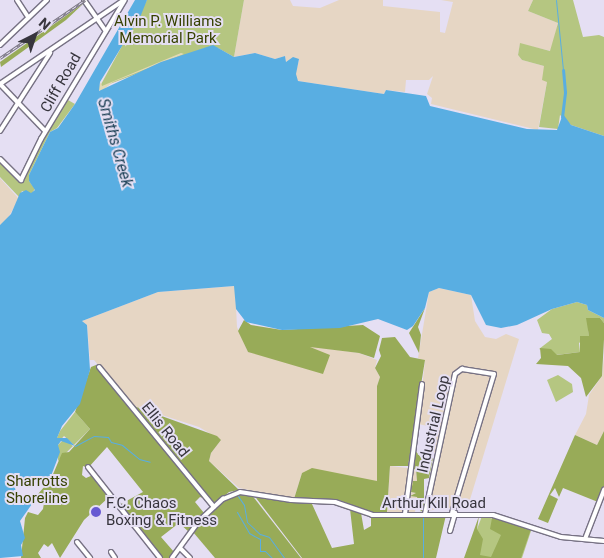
<!DOCTYPE html>
<style>
body{margin:0}
#map{position:relative;width:604px;height:558px;overflow:hidden;background:#e5dff3;font-family:Roboto,sans-serif}
div>[style]{position:absolute}
.industrial>*{inset:0;background:#e6d6c4}
.green>*{inset:0;background:#b5c681}
.forest>*{inset:0;background:#98ab58}
.sand>*{inset:0;background:#e3d9b4}
.water>*{inset:0;background:#59aee2}
.stream>*{height:1px;margin:-0.5px;padding:0 0.5px;transform-origin:0.5px;border-radius:0.5px;background:#59aee2}
.river>*{height:3px;margin:-1.5px;padding:0 1.5px;transform-origin:1.5px;border-radius:1.5px;background:#59aee2}
.roads{filter:drop-shadow(1px 0 #777284) drop-shadow(-1px 0 #777284) drop-shadow(0 1px #777284) drop-shadow(0 -1px #777284)}
.minor>*{height:4px;margin:-2px;padding:0 2px;transform-origin:2px;border-radius:2px;background:#fff}
.rail>*{height:3px;margin-top:-1.5px;transform-origin:0;background:repeating-linear-gradient(90deg,#e5dff3 0 4px,#797582 0 8px);box-sizing:border-box;border-block:1px solid #797582}
.dots>*{width:14px;height:14px;translate:-50% -50%;box-sizing:border-box;border:2px solid #e5dff3;border-radius:50%}
span{translate:-50% -50%;white-space:nowrap;text-align:center;line-height:1.15;-webkit-text-stroke:4px #e5dff3;paint-order:stroke}
.park-label{font-size:15px;color:#364100}
.street-label{font-size:15px;color:#37353d}
.poi-label{font-size:15px;color:#37353d}
.left{translate:0 -50%;text-align:left}
.water-label{font-size:16px;color:#1c4056;font-style:italic}
.north{position:absolute;left:10px;top:10px;width:50px;height:50px;-webkit-text-stroke:4px #e5dff3;paint-order:stroke;rotate:41deg;font-size:14px;font-weight:700;line-height:20px;text-align:center;color:#37353d}
.north::after{content:'';display:block;margin:auto;width:18px;height:22px;background:#37353d;clip-path:polygon(50% 0,100% 100%,50% 72%,0 100%)}
</style>
<div id="map">
<div class="industrial">
<div style="clip-path:polygon(244px 0,290px 0,293px 6px,320px 8px,339px 0,383px 0,383px 6px,440px 12px,440px 32px,445px 33px,453px 2px,441px 0,533px 0,528px 11px,558px 23px,551px 51px,520px 44px,518px 55px,522px 60px,544px 66px,547px 82px,538px 130px,431px 104px,432px 98px,427px 94px,433px 76px,429px 80px,406px 80px,405px 92px,386px 90px,384px 94px,298px 81px,295px 75px,299px 60px,286px 62px,285px 56px,275px 59px,255px 53px,234px 57px)"></div>
<div style="clip-path:polygon(0 178px,19px 199px,5px 223px,0 225px)"></div>
<div style="clip-path:polygon(235px 286px,237px 327px,248px 352px,309px 346px,359px 353px,377px 360px,375px 368px,380px 377px,377px 386px,377px 482px,331px 473px,302px 473px,294px 499px,239px 488px,209px 461px,211px 453px,221px 440px,199px 427px,131px 405px,94px 360px,90px 360px,87px 325px,82px 321px,158px 292px)"></div>
<div style="clip-path:polygon(439px 288px,471px 295px,475px 321px,485px 337px,496px 339px,506px 334px,519px 339px,468px 506px,425px 511px,436px 453px,431px 451px,433px 427px,418px 424px,425px 361px,418px 358px,429px 292px)"></div>
<div style="clip-path:polygon(604px 356px,604px 431px,597px 445px,575px 435px,586px 414px,589px 395px,602px 376px)"></div>
<div style="clip-path:polygon(390px 466px,416px 469px,417px 481px,411px 492px,416px 493px,410px 496px,417px 497px,415px 512px,387px 512px)"></div>
</div>
<div class="green">
<div style="clip-path:polygon(147px 0,244px 0,234px 57px,218px 48px,205px 48px,99px 88px)"></div>
<div style="clip-path:polygon(533px 0,573px 0,583px 37px,599px 35px,604px 37px,604px 136px,571px 125px,560px 115px,558px 129px,539px 127px,547px 82px,542px 80px,544px 66px,522px 60px,518px 55px,520px 43px,550px 51px,558px 23px,528px 11px)"></div>
<div style="clip-path:polygon(68px 100px,75px 104px,57px 128px,50px 132px,29px 175px,29px 181px,35px 189px,31px 194px,22px 191px,19px 197px,0 177px,0 161px,21px 182px,42px 139px)"></div>
<div style="clip-path:polygon(577px 302px,587px 305px,588px 310px,604px 318px,604px 323px,600px 318px,588px 326px,589px 336px,579px 343px,580px 352px,556px 355px,539px 349px,552px 339px,549px 334px,542px 333px,537px 320px,552px 309px)"></div>
<div style="clip-path:polygon(558px 375px,572px 384px,573px 392px,556px 402px,547px 380px)"></div>
<div style="clip-path:polygon(75px 412px,90px 429px,74px 445px,64px 436px,55px 446px,54px 456px,53px 447px,60px 431px)"></div>
<div style="clip-path:polygon(64px 439px,73px 446px,58px 461px,58px 445px)"></div>
<div style="clip-path:polygon(482px 516px,532px 528px,522px 558px,466px 558px)"></div>
</div>
<div class="forest">
<div style="clip-path:polygon(84px 3px,66px 20px,1px 67px,0 62px)"></div>
<div style="clip-path:polygon(425px 308px,418px 327px,421px 335px,419px 353px,409px 333px)"></div>
<div style="clip-path:polygon(586px 318px,600px 318px,604px 323px,604px 339px,602px 376px,586px 397px,581px 378px,568px 366px,536px 364px,541px 358px,540px 348px,551px 349px,557px 355px,580px 352px,580px 336px,589px 336px)"></div>
<div style="clip-path:polygon(244px 320px,251px 325px,282px 330px,363px 325px,380px 336px,374px 358px,359px 353px,310px 347px,330px 355px,323px 374px,248px 352px,238px 331px)"></div>
<div style="clip-path:polygon(395px 337px,410px 357px,425px 360px,408px 466px,390px 466px,387px 512px,373px 513px,339px 500px,294px 499px,302px 473px,312px 468px,377px 481px,377px 386px,380px 377px,375px 368px,381px 356px,379px 350px,382px 338px)"></div>
<div style="clip-path:polygon(96px 365px,206px 499px,200px 497px,195px 502px,204px 513px,189px 532px,179px 523px,161px 537px,174px 552px,170px 558px,160px 558px,119px 505px,143px 492px,107px 447px,88px 468px,83px 466px,82px 475px,86px 478px,93px 475px,108px 498px,84px 520px,60px 558px,52px 543px,48px 547px,44px 544px,38px 553px,41px 558px,21px 558px,25px 518px,28px 512px,38px 515px,43px 509px,45px 497px,38px 494px,51px 479px,62px 453px,69px 452px,90px 429px,75px 412px,91px 367px)"></div>
<div style="clip-path:polygon(131px 405px,217px 436px,221px 440px,211px 453px,209px 461px,239px 490px,229px 492px,216px 503px,210px 501px)"></div>
<div style="clip-path:polygon(604px 431px,604px 486px,598px 502px,563px 488px,559px 497px,555px 488px,550px 495px,558px 499px,548px 523px,538px 519px,575px 435px,597px 445px)"></div>
<div style="clip-path:polygon(414px 449px,422px 459px,433px 458px,429px 478px,424px 479px,424px 507px,421px 512px,417px 497px,410px 496px,416px 493px,411px 492px,413px 481px,417px 481px,416px 469px,411px 470px)"></div>
<div style="clip-path:polygon(238px 493px,251px 494px,301px 558px,215px 558px,193px 532px,221px 503px)"></div>
<div style="clip-path:polygon(253px 494px,312px 504px,332px 548px,354px 544px,350px 509px,361px 513px,364px 530px,371px 526px,371px 517px,446px 515px,436px 558px,302px 558px)"></div>
<div style="clip-path:polygon(479px 516px,477px 529px,483px 539px,480px 555px,491px 557px,501px 535px,490px 529px,492px 518px,531px 529px,521px 558px,464px 558px)"></div>
</div>
<div class="sand">
<div style="clip-path:polygon(181px 53px,184px 54px,113px 82px,102px 91px,97px 90px,101px 82px,102px 86px)"></div>
</div>
<div class="water">
<div style="clip-path:polygon(135px 0,147px 0,141px 15px,100px 82px,99px 91px,161px 62px,213px 45px,234px 57px,255px 53px,275px 59px,285px 56px,286px 62px,293px 57px,299px 59px,296px 74px,298px 81px,384px 94px,386px 90px,426px 96px,430px 106px,527px 129px,557px 130px,563px 114px,571px 125px,604px 136px,604px 318px,588px 310px,587px 305px,577px 302px,552px 309px,517px 325px,501px 328px,486px 325px,471px 295px,439px 288px,429px 292px,425px 308px,413px 326px,407px 330px,378px 319px,340px 328px,282px 330px,246px 322px,236px 309px,234px 286px,158px 292px,82px 321px,87px 325px,90px 370px,80px 404px,62px 426px,57px 438px,67px 438px,75px 446px,61px 441px,58px 445px,60px 452px,51px 476px,29px 486px,15px 488px,17px 497px,29px 497px,32px 504px,20px 521px,25px 538px,21px 545px,23px 556px,0 558px,0 225px,11px 214px,20px 193px,26px 190px,31px 193px,35px 190px,29px 181px,29px 175px,50px 132px,58px 128px,75px 104px)"></div>
</div>
<div class="stream">
<div style="left:556px;top:0;width:70px;rotate:84.3deg"></div>
<div style="left:75px;top:446px;width:21px;rotate:-28deg"></div>
<div style="left:94px;top:436px;width:14px;rotate:4deg"></div>
<div style="left:108px;top:437px;width:6px;rotate:59deg"></div>
<div style="left:111px;top:442px;width:11px;rotate:15deg"></div>
<div style="left:122px;top:445px;width:22px;rotate:39deg"></div>
<div style="left:139px;top:459px;width:11px;rotate:15deg"></div>
<div style="left:238px;top:496px;width:11px;rotate:56deg"></div>
<div style="left:244px;top:505px;width:17px;rotate:80deg"></div>
<div style="left:247px;top:522px;width:18px;rotate:43deg"></div>
<div style="left:260px;top:534px;width:9px;rotate:18deg"></div>
<div style="left:269px;top:537px;width:26px;rotate:54deg"></div>
<div style="left:237px;top:512px;width:24px;rotate:60deg"></div>
<div style="left:249px;top:533px;width:13px;rotate:29deg"></div>
<div style="left:260px;top:539px;width:12px;rotate:90deg"></div>
<div style="left:260px;top:551px;width:5px"></div>
<div style="left:265px;top:551px;width:10px;rotate:45deg"></div>
<div style="left:423px;top:518px;width:40px;rotate:90deg"></div>
<div style="left:275px;top:558px;width:2px"></div>
</div>
<div class="river">
<div style="left:562px;top:117px;width:25px;rotate:-83deg"></div>
<div style="left:565px;top:92px;width:22px;rotate:-95deg"></div>
</div>
<div class="roads">
<div class="minor">
<div style="left:17px;top:0;width:20px;rotate:57deg"></div>
<div style="left:84px;top:0;width:38px;rotate:55deg"></div>
<div style="left:0;top:45px;width:65px;rotate:-43.8deg"></div>
<div style="left:0;top:84px;width:150px;rotate:-34.1deg"></div>
<div style="left:0;top:84px;width:65px;rotate:46.2deg"></div>
<div style="left:0;top:131px;width:93px;rotate:-57.3deg"></div>
<div style="left:0;top:159px;width:30px;rotate:45deg"></div>
<div style="left:21px;top:180px;width:46px;rotate:-64deg"></div>
<div style="left:41px;top:139px;width:162px;rotate:-58.9deg"></div>
<div style="left:99px;top:367px;width:181px;rotate:50.6deg"></div>
<div style="left:88px;top:467px;width:116px;rotate:51.6deg"></div>
<div style="left:405px;top:514px;width:131px;rotate:-82.5deg"></div>
<div style="left:425px;top:514px;width:143px;rotate:-77.9deg"></div>
<div style="left:455px;top:374px;width:9px;rotate:-36deg"></div>
<div style="left:462px;top:369px;width:32px;rotate:9deg"></div>
<div style="left:494px;top:374px;width:145px;rotate:106.8deg"></div>
<div style="left:450px;top:531px;width:19px;rotate:-74deg"></div>
<div style="left:585px;top:539px;width:53px;rotate:-68.8deg"></div>
<div style="left:77px;top:542px;width:21px;rotate:51deg"></div>
<div style="left:180px;top:548px;width:14px;rotate:45deg"></div>
<div style="left:111px;top:552px;width:7px;rotate:56deg"></div>
<div style="left:172px;top:558px;width:46px;rotate:-53.9deg"></div>
<div style="left:199px;top:521px;width:33px;rotate:-43deg"></div>
<div style="left:223px;top:499px;width:18px;rotate:-22deg"></div>
<div style="left:240px;top:492px;width:52px;rotate:8.9deg"></div>
<div style="left:291px;top:500px;width:44px;rotate:2.6deg"></div>
<div style="left:335px;top:502px;width:39px;rotate:19deg"></div>
<div style="left:372px;top:515px;width:121px"></div>
<div style="left:493px;top:515px;width:71px;rotate:17.9deg"></div>
<div style="left:561px;top:537px;width:43px;rotate:5.3deg"></div>
</div>
</div>
<div class="rail">
<div style="left:0;top:58px;width:103px;rotate:-34.3deg"></div>
</div>
<div class="dots">
<div style="left:96px;top:512px;background:#6759d2"></div>
</div>
<div class="park-label">
<span style="left:168px;top:30px">Alvin P. Williams<br>Memorial Park</span>
<span style="left:37px;top:490px">Sharrotts<br>Shoreline</span>
</div>
<div class="street-label">
<span style="left:61px;top:83px;rotate:-60deg">Cliff Road</span>
<span style="left:434px;top:424px;rotate:-77deg">Industrial Loop</span>
<span style="left:165px;top:430px;rotate:51deg">Ellis Road</span>
<span style="left:434px;top:504px">Arthur Kill Road</span>
</div>
<div class="poi-label">
<span class="left" style="left:106px;top:512px">F.C. Chaos<br>Boxing &amp; Fitness</span>
</div>
<div class="water-label">
<span style="left:115px;top:143px;rotate:74deg">Smiths Creek</span>
</div>
<div class="north">N</div>
</div>
